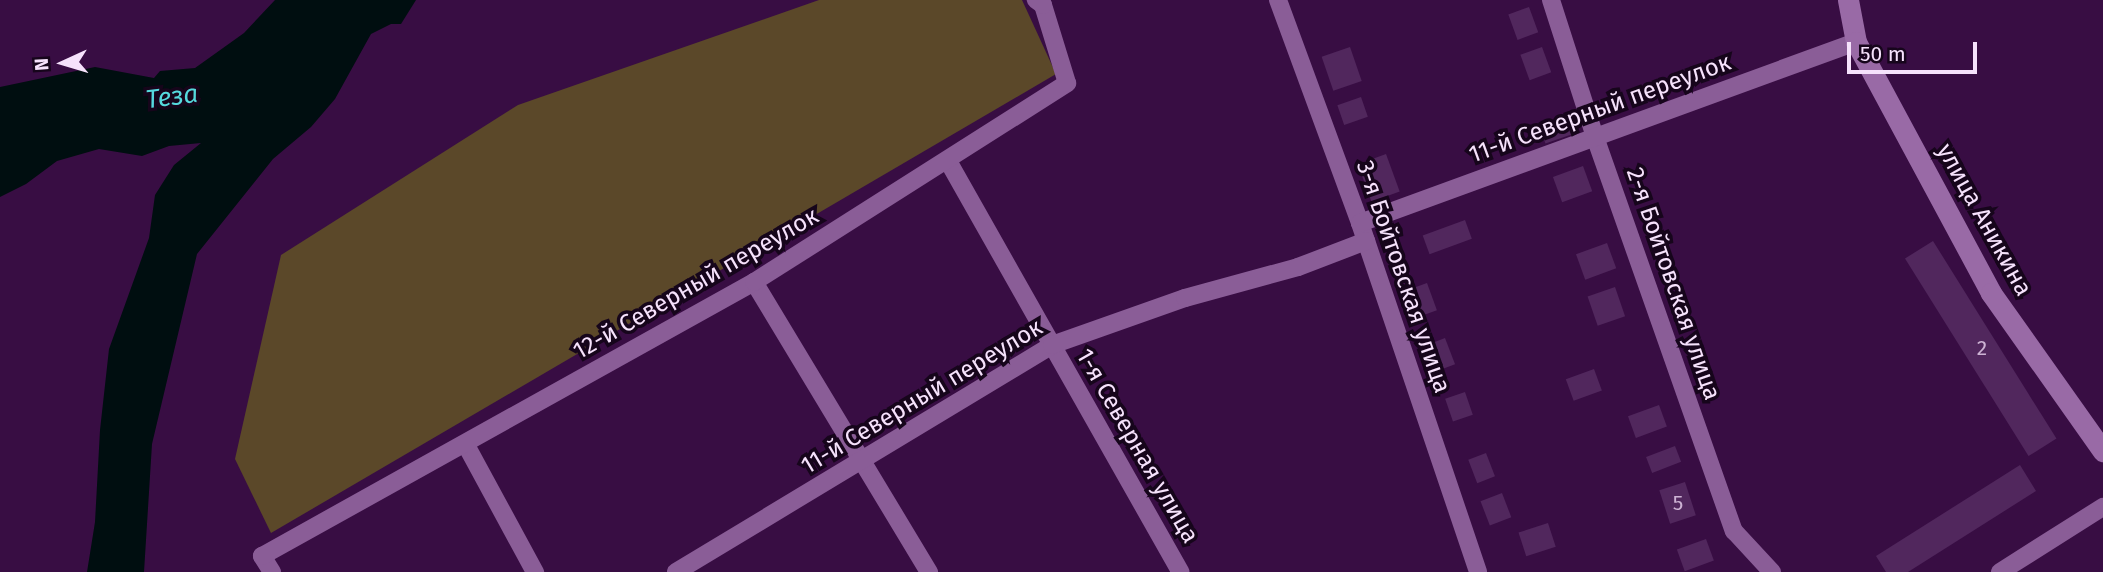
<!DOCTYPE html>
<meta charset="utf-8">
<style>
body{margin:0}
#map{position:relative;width:2103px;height:572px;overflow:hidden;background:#380d43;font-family:"Fira Sans",sans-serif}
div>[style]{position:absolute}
.green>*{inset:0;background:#5b4829}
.water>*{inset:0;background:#000e10}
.building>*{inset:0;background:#51275d;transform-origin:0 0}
.street>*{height:18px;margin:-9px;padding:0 9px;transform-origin:9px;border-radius:9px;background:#8a5d97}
.secondary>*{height:21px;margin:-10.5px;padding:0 10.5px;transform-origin:10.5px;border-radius:10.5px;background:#996aa6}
span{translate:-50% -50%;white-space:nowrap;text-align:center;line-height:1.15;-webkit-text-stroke:7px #16051b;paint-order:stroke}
.number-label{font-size:21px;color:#cdb3d4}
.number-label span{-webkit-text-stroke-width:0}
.street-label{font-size:24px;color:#f6e2fc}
.water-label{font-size:26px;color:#55d9dd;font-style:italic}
.north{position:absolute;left:28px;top:28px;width:70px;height:70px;-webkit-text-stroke:5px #16051b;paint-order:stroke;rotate:266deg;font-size:19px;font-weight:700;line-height:28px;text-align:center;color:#f6e2fc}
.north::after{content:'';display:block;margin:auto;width:24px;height:32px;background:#f6e2fc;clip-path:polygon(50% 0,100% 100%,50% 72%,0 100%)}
.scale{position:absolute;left:1847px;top:42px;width:130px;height:32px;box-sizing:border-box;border:4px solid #f6e2fc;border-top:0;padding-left:9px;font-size:21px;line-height:24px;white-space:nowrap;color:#f6e2fc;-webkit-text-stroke:5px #16051b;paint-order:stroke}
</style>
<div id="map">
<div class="green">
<div style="clip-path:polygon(819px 0,1022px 0,1056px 74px,271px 533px,235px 459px,281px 255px,518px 105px)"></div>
</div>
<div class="water">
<div style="clip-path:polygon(275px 0,416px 0,401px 24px,391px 24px,371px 34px,335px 99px,311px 127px,273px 159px,197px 254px,152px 444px,144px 572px,87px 572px,95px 522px,100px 430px,109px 349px,149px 238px,155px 195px,174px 165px,201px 143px,169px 146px,142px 156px,99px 149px,57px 161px,26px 184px,0 197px,0 87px,95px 67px,154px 78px,160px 71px,195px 68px,244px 33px)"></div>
</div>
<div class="building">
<div style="left:1529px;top:7px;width:27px;height:22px;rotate:70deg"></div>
<div style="left:1350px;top:47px;width:36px;height:30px;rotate:71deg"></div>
<div style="left:1542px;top:47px;width:27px;height:23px;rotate:70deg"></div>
<div style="left:1361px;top:97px;width:21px;height:25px;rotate:71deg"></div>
<div style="left:1567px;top:117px;width:18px;height:29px;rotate:71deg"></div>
<div style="left:1386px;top:154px;width:40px;height:30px;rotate:70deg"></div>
<div style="left:1583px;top:166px;width:27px;height:32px;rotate:70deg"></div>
<div style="left:1465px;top:220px;width:20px;height:45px;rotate:70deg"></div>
<div style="left:1933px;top:241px;width:233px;height:33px;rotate:58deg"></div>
<div style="left:1607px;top:243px;width:27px;height:33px;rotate:70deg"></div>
<div style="left:1427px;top:283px;width:29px;height:20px;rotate:70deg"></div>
<div style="left:1615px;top:287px;width:31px;height:29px;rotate:71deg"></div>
<div style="left:1445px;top:338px;width:28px;height:20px;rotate:69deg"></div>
<div style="left:1594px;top:369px;width:23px;height:30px;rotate:70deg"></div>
<div style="left:1465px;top:392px;width:24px;height:21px;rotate:71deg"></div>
<div style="left:1659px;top:405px;width:23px;height:33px;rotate:70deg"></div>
<div style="left:1675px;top:446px;width:17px;height:31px;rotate:69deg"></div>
<div style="left:1486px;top:453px;width:25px;height:19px;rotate:69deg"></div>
<div style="clip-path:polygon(2020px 465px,2036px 491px,1908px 572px,1886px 572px,1876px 556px)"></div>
<div style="left:1685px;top:482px;width:35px;height:27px;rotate:72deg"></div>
<div style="left:1502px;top:493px;width:26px;height:23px;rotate:69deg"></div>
<div style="left:1548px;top:523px;width:25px;height:31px;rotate:72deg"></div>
<div style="left:1706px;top:539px;width:23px;height:31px;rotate:70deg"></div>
</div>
<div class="street">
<div style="left:1278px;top:0;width:238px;rotate:69.8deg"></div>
<div style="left:1360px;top:223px;width:368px;rotate:71.3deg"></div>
<div style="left:1551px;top:0;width:144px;rotate:72.2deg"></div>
<div style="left:1595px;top:137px;width:418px;rotate:70.6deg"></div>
<div style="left:1734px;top:531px;width:56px;rotate:47.2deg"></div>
<div style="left:948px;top:161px;width:472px;rotate:60.5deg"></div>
<div style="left:1360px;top:223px;width:528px;rotate:-20.05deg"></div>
<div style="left:754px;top:282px;width:339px;rotate:58.9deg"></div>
<div style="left:466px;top:445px;width:145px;rotate:61.5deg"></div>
<div style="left:272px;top:572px;width:19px;rotate:-122deg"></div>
<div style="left:262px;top:556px;width:563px;rotate:-29.11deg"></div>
<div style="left:754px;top:282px;width:371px;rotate:-32.4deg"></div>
<div style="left:1067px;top:83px;width:82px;rotate:-107.1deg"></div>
<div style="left:1043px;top:5px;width:9px;rotate:-144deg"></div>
<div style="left:676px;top:572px;width:439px;rotate:-31.1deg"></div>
<div style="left:1052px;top:345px;width:141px;rotate:-19.5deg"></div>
<div style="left:1185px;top:298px;width:117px;rotate:-15.3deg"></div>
<div style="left:1298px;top:267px;width:73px;rotate:-20.9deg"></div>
<div style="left:2000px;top:572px;width:122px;rotate:-32.3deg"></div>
</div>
<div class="secondary">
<div style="left:1848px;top:0;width:43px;rotate:79.2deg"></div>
<div style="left:1856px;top:42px;width:285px;rotate:61.7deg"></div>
<div style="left:1991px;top:293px;width:194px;rotate:54.7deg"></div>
</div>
<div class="number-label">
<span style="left:1982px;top:348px">2</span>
<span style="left:1678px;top:503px">5</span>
</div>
<div class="street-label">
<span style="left:1600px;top:109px;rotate:-20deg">11-й Северный переулок</span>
<span style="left:1984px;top:220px;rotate:61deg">улица Аникина</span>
<span style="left:1403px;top:277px;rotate:71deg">3-я Бойтовская улица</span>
<span style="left:696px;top:284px;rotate:-30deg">12-й Северный переулок</span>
<span style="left:1673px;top:284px;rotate:71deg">2-я Бойтовская улица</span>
<span style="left:922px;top:397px;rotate:-31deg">11-й Северный переулок</span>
<span style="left:1137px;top:446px;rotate:60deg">1-я Северная улица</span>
</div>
<div class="water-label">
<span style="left:172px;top:97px;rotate:-7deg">Теза</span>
</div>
<div class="north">N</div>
<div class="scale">50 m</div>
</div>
